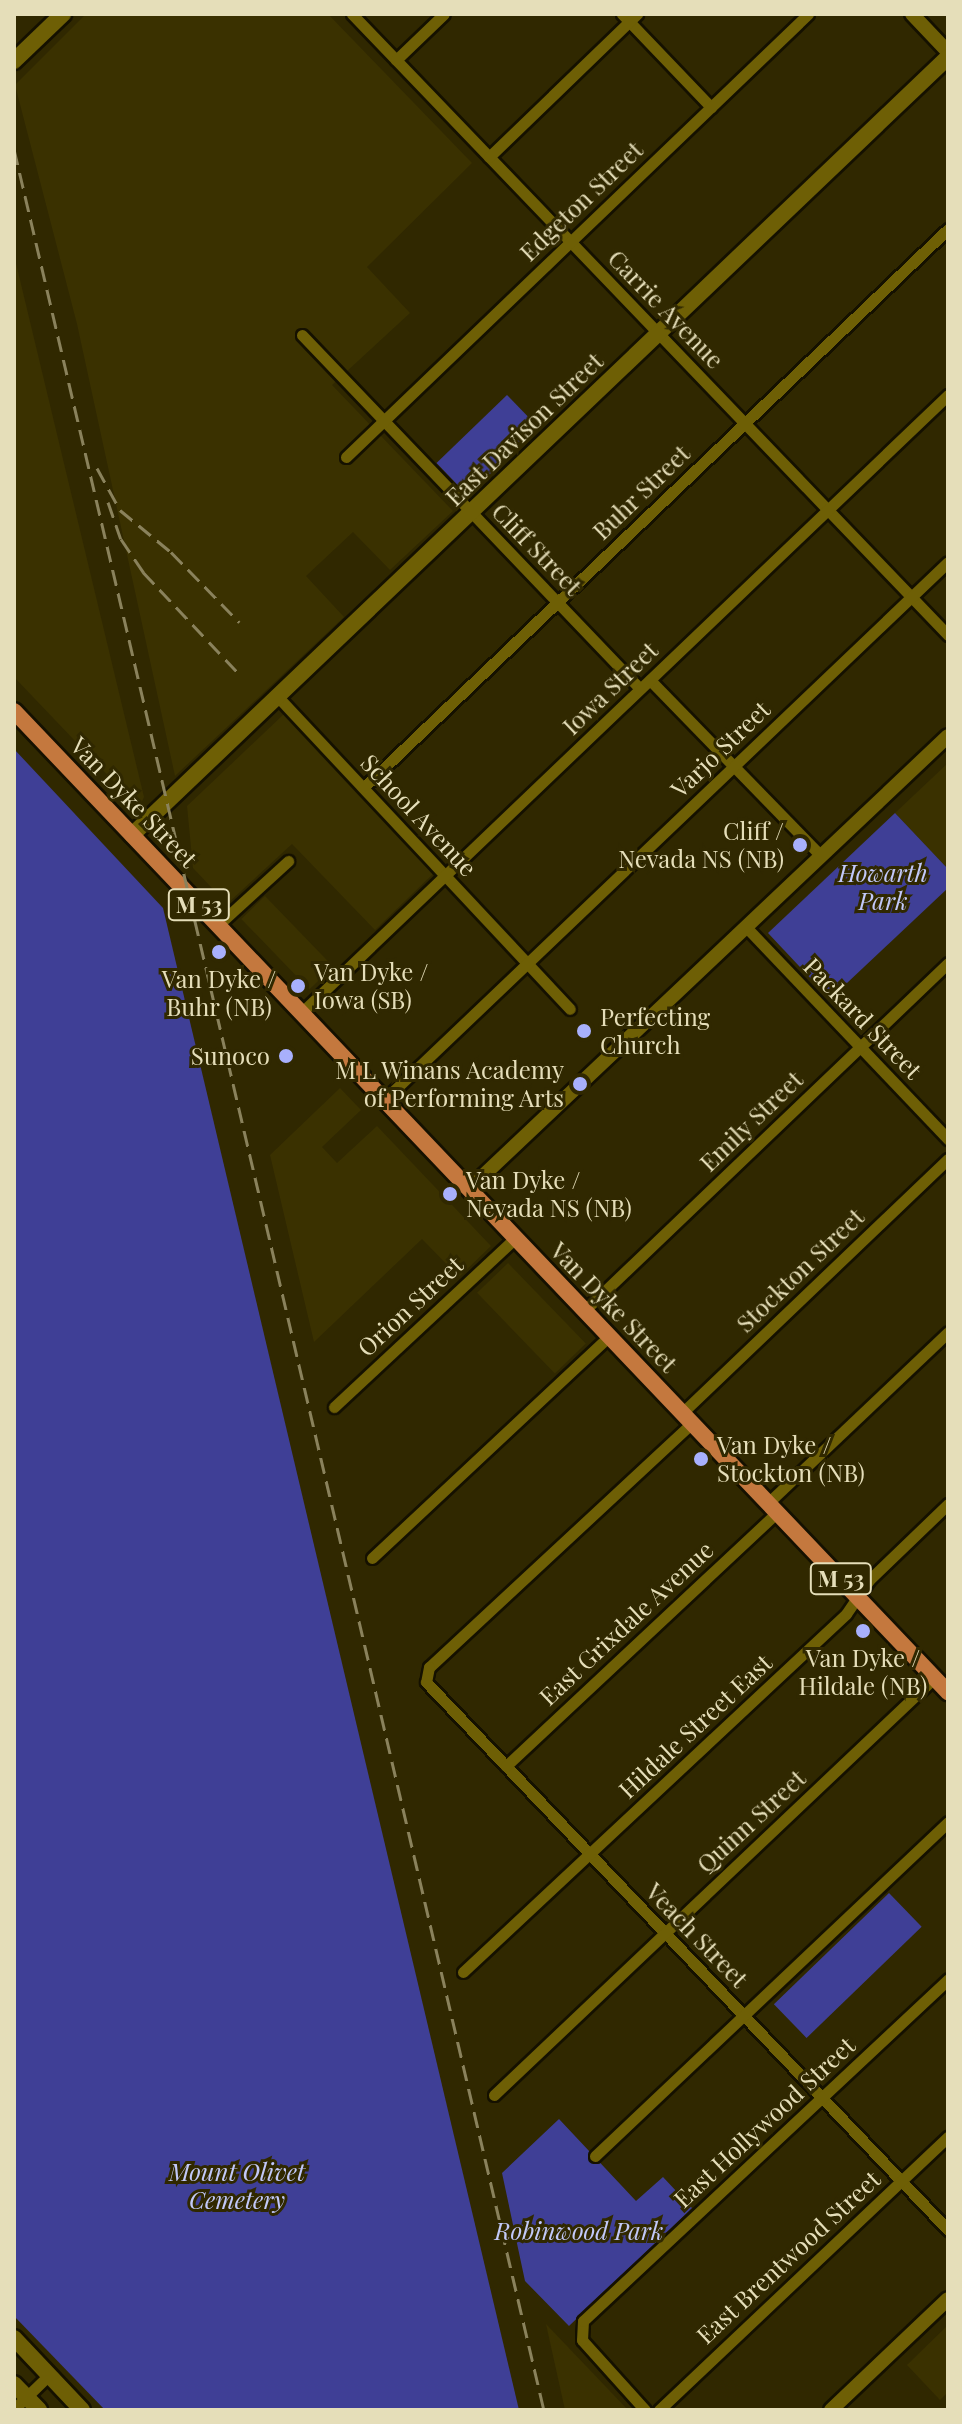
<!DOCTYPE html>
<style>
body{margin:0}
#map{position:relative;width:962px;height:2424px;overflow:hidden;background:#302800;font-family:"Playfair Display",serif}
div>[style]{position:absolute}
.built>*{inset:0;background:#3a3100;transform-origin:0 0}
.green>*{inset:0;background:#3f3f96;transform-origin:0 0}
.roads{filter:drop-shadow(2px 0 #151100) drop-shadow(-2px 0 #151100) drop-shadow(0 2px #151100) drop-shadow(0 -2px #151100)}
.minor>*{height:11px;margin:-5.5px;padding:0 5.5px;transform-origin:5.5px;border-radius:5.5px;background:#6e5f05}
.tertiary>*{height:14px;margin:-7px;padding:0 7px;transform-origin:7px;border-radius:7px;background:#6e5f05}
.secondary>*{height:16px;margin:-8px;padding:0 8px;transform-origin:8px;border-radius:8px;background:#6e5f05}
.primary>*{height:16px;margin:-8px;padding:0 8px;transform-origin:8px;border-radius:8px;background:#c4783e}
.rail>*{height:3px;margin-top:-1.5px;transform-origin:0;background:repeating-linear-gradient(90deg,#8a825c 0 16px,transparent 0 24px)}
.dots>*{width:22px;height:22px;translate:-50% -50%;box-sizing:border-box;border:4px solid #302800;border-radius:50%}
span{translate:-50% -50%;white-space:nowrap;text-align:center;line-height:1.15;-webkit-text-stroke:6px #302800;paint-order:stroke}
.shield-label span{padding:2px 6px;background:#302800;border:2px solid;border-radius:6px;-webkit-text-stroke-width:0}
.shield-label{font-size:22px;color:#e5deb9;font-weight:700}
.street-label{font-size:24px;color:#e5deb9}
.poi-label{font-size:24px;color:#e5deb9}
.right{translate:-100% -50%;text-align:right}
.left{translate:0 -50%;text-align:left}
.park-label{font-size:24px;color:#c2c9f9;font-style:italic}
.frame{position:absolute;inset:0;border:16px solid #e5deb9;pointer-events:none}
</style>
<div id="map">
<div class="built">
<div style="clip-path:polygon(86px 14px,328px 14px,472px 163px,367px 267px,410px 313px,332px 385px,453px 511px,390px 570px,353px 532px,306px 576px,344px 617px,175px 776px,77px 324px,15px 85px)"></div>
<div style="clip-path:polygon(14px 255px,144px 797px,139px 808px,14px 677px)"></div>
<div style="clip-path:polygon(284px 714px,436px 871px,375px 930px,292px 844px,227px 904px,193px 868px,187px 806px)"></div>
<div style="clip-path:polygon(948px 763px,948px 869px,895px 813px)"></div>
<div style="left:265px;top:896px;width:98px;height:33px;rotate:46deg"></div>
<div style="clip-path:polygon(340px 1088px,361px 1110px,322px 1147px,337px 1163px,377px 1126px,491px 1246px,459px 1277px,422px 1239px,314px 1342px,270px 1155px)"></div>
<div style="left:508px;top:1263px;width:112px;height:43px;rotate:46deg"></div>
<div style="clip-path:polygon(546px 2324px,628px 2410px,565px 2410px)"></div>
<div style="clip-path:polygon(948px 2325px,948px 2392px,940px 2400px,907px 2365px)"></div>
</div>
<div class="green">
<div style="left:507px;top:395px;width:45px;height:98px;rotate:46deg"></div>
<div style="clip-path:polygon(14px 749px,163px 908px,519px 2410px,105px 2410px,14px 2316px)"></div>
<div style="clip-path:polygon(895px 813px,948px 869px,948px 888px,830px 999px,768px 933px)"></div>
<div style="left:889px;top:1893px;width:47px;height:160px;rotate:46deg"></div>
<div style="clip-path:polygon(559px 2119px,636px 2201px,663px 2177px,692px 2208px,569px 2326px,525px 2281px,502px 2173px)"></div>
</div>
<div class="roads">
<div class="minor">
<div style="left:352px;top:14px;width:861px;rotate:46.18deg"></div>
<div style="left:622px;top:14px;width:129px;rotate:46.3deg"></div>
<div style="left:396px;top:60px;width:66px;rotate:-43.8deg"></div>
<div style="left:489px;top:157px;width:206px;rotate:-44deg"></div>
<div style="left:302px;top:335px;width:489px;rotate:46.3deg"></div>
<div style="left:346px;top:457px;width:640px;rotate:-43.8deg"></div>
<div style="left:650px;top:680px;width:245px;rotate:45.8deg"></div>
<div style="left:278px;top:697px;width:427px;rotate:46.9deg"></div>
<div style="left:364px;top:787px;width:808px;rotate:-43.7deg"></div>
<div style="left:218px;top:925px;width:95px;rotate:-42.4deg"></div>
<div style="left:746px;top:927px;width:293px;rotate:46.4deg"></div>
<div style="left:301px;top:1013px;width:895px;rotate:-43.69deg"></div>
<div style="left:384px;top:1100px;width:779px;rotate:-43.65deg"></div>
<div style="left:585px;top:1310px;width:502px;rotate:-43.71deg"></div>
<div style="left:334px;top:1407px;width:248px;rotate:-43deg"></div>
<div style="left:682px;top:1413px;width:368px;rotate:-43.7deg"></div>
<div style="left:692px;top:1423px;width:359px;rotate:137.1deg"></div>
<div style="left:429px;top:1667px;width:15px;rotate:101deg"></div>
<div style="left:426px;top:1682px;width:757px;rotate:46.39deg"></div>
<div style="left:768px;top:1503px;width:248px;rotate:-43.5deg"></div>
<div style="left:372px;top:1558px;width:325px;rotate:-43.1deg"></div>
<div style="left:506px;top:1766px;width:371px;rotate:-43.1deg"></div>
<div style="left:463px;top:1972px;width:524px;rotate:-43.07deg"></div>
<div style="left:846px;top:1614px;width:41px;rotate:-55.9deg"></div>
<div style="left:869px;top:1580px;width:110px;rotate:-43.9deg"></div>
<div style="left:494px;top:2095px;width:606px;rotate:-43.46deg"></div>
<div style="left:595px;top:2156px;width:486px;rotate:-43.4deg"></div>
<div style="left:14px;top:2409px;width:49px;rotate:-44.2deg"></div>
<div style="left:645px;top:2410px;width:94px;rotate:-132deg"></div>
<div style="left:582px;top:2340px;width:19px;rotate:-87deg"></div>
<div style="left:583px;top:2321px;width:500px;rotate:-43.1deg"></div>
<div style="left:659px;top:2410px;width:398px;rotate:-43.4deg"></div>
</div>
<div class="tertiary">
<div style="left:912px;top:14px;width:52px;rotate:46.5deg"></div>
<div style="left:469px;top:1189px;width:659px;rotate:-43.4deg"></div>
<div style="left:831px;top:2410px;width:161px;rotate:-43.5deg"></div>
</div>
<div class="secondary">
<div style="left:14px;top:61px;width:68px;rotate:-43.8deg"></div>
<div style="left:132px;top:835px;width:1127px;rotate:-43.63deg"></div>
<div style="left:14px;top:2338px;width:99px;rotate:46.6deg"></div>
<div style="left:14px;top:2384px;width:36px;rotate:46deg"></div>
</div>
<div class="primary">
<div style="left:14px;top:711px;width:1355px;rotate:46.41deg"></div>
</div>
</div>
<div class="rail">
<div style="left:14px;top:149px;width:2322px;rotate:76.81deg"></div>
<div style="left:97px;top:468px;width:48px;rotate:61.3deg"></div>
<div style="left:120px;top:510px;width:66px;rotate:39.5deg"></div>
<div style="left:171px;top:552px;width:98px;rotate:45.8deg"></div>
<div style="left:108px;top:502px;width:39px;rotate:71deg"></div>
<div style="left:121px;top:539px;width:40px;rotate:56deg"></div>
<div style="left:143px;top:572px;width:143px;rotate:46.7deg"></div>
</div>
<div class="dots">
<div style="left:800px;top:845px;background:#a8b0fc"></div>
<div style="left:219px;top:952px;background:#a8b0fc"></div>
<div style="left:298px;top:986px;background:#a8b0fc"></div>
<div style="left:584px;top:1031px;background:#a8b0fc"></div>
<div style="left:286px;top:1056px;background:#a8b0fc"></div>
<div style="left:580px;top:1084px;background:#a8b0fc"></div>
<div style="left:450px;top:1194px;background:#a8b0fc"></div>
<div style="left:701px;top:1459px;background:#a8b0fc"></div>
<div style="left:863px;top:1631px;background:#a8b0fc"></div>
</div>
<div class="shield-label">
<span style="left:199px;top:905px">M 53</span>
<span style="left:841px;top:1579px">M 53</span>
</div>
<div class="street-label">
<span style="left:581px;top:201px;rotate:-44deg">Edgeton Street</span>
<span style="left:666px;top:309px;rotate:46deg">Carrie Avenue</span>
<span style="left:524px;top:429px;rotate:-44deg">East Davison Street</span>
<span style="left:641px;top:492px;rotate:-44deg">Buhr Street</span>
<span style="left:537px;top:549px;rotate:46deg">Cliff Street</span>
<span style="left:610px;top:688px;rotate:-44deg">Iowa Street</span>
<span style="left:720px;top:749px;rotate:-44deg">Varjo Street</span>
<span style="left:134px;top:802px;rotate:46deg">Van Dyke Street</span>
<span style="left:419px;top:815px;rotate:47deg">School Avenue</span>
<span style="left:863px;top:1018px;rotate:46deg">Packard Street</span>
<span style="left:751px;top:1121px;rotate:-44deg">Emily Street</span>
<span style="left:800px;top:1270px;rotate:-44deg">Stockton Street</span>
<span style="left:410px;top:1306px;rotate:-43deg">Orion Street</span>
<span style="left:614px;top:1307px;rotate:46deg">Van Dyke Street</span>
<span style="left:626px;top:1623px;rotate:-43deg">East Grixdale Avenue</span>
<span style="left:695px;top:1726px;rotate:-43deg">Hildale Street East</span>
<span style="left:751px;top:1821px;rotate:-43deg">Quinn Street</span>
<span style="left:697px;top:1935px;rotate:46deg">Veach Street</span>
<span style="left:764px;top:2122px;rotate:-43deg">East Hollywood Street</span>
<span style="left:788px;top:2257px;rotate:-43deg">East Brentwood Street</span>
</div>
<div class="poi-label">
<span class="right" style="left:784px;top:845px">Cliff /<br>Nevada NS (NB)</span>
<span class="left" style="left:314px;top:986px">Van Dyke /<br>Iowa (SB)</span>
<span style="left:219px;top:993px">Van Dyke /<br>Buhr (NB)</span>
<span class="left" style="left:600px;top:1031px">Perfecting<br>Church</span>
<span class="right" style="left:270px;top:1056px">Sunoco</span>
<span class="right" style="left:564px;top:1084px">M L Winans Academy<br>of Performing Arts</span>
<span class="left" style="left:466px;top:1194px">Van Dyke /<br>Nevada NS (NB)</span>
<span class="left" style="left:717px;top:1459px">Van Dyke /<br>Stockton (NB)</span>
<span style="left:863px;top:1672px">Van Dyke /<br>Hildale (NB)</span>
</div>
<div class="park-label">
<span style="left:883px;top:887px">Howarth<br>Park</span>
<span style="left:237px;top:2186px">Mount Olivet<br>Cemetery</span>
<span style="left:579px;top:2231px">Robinwood Park</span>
</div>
<div class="frame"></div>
</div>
